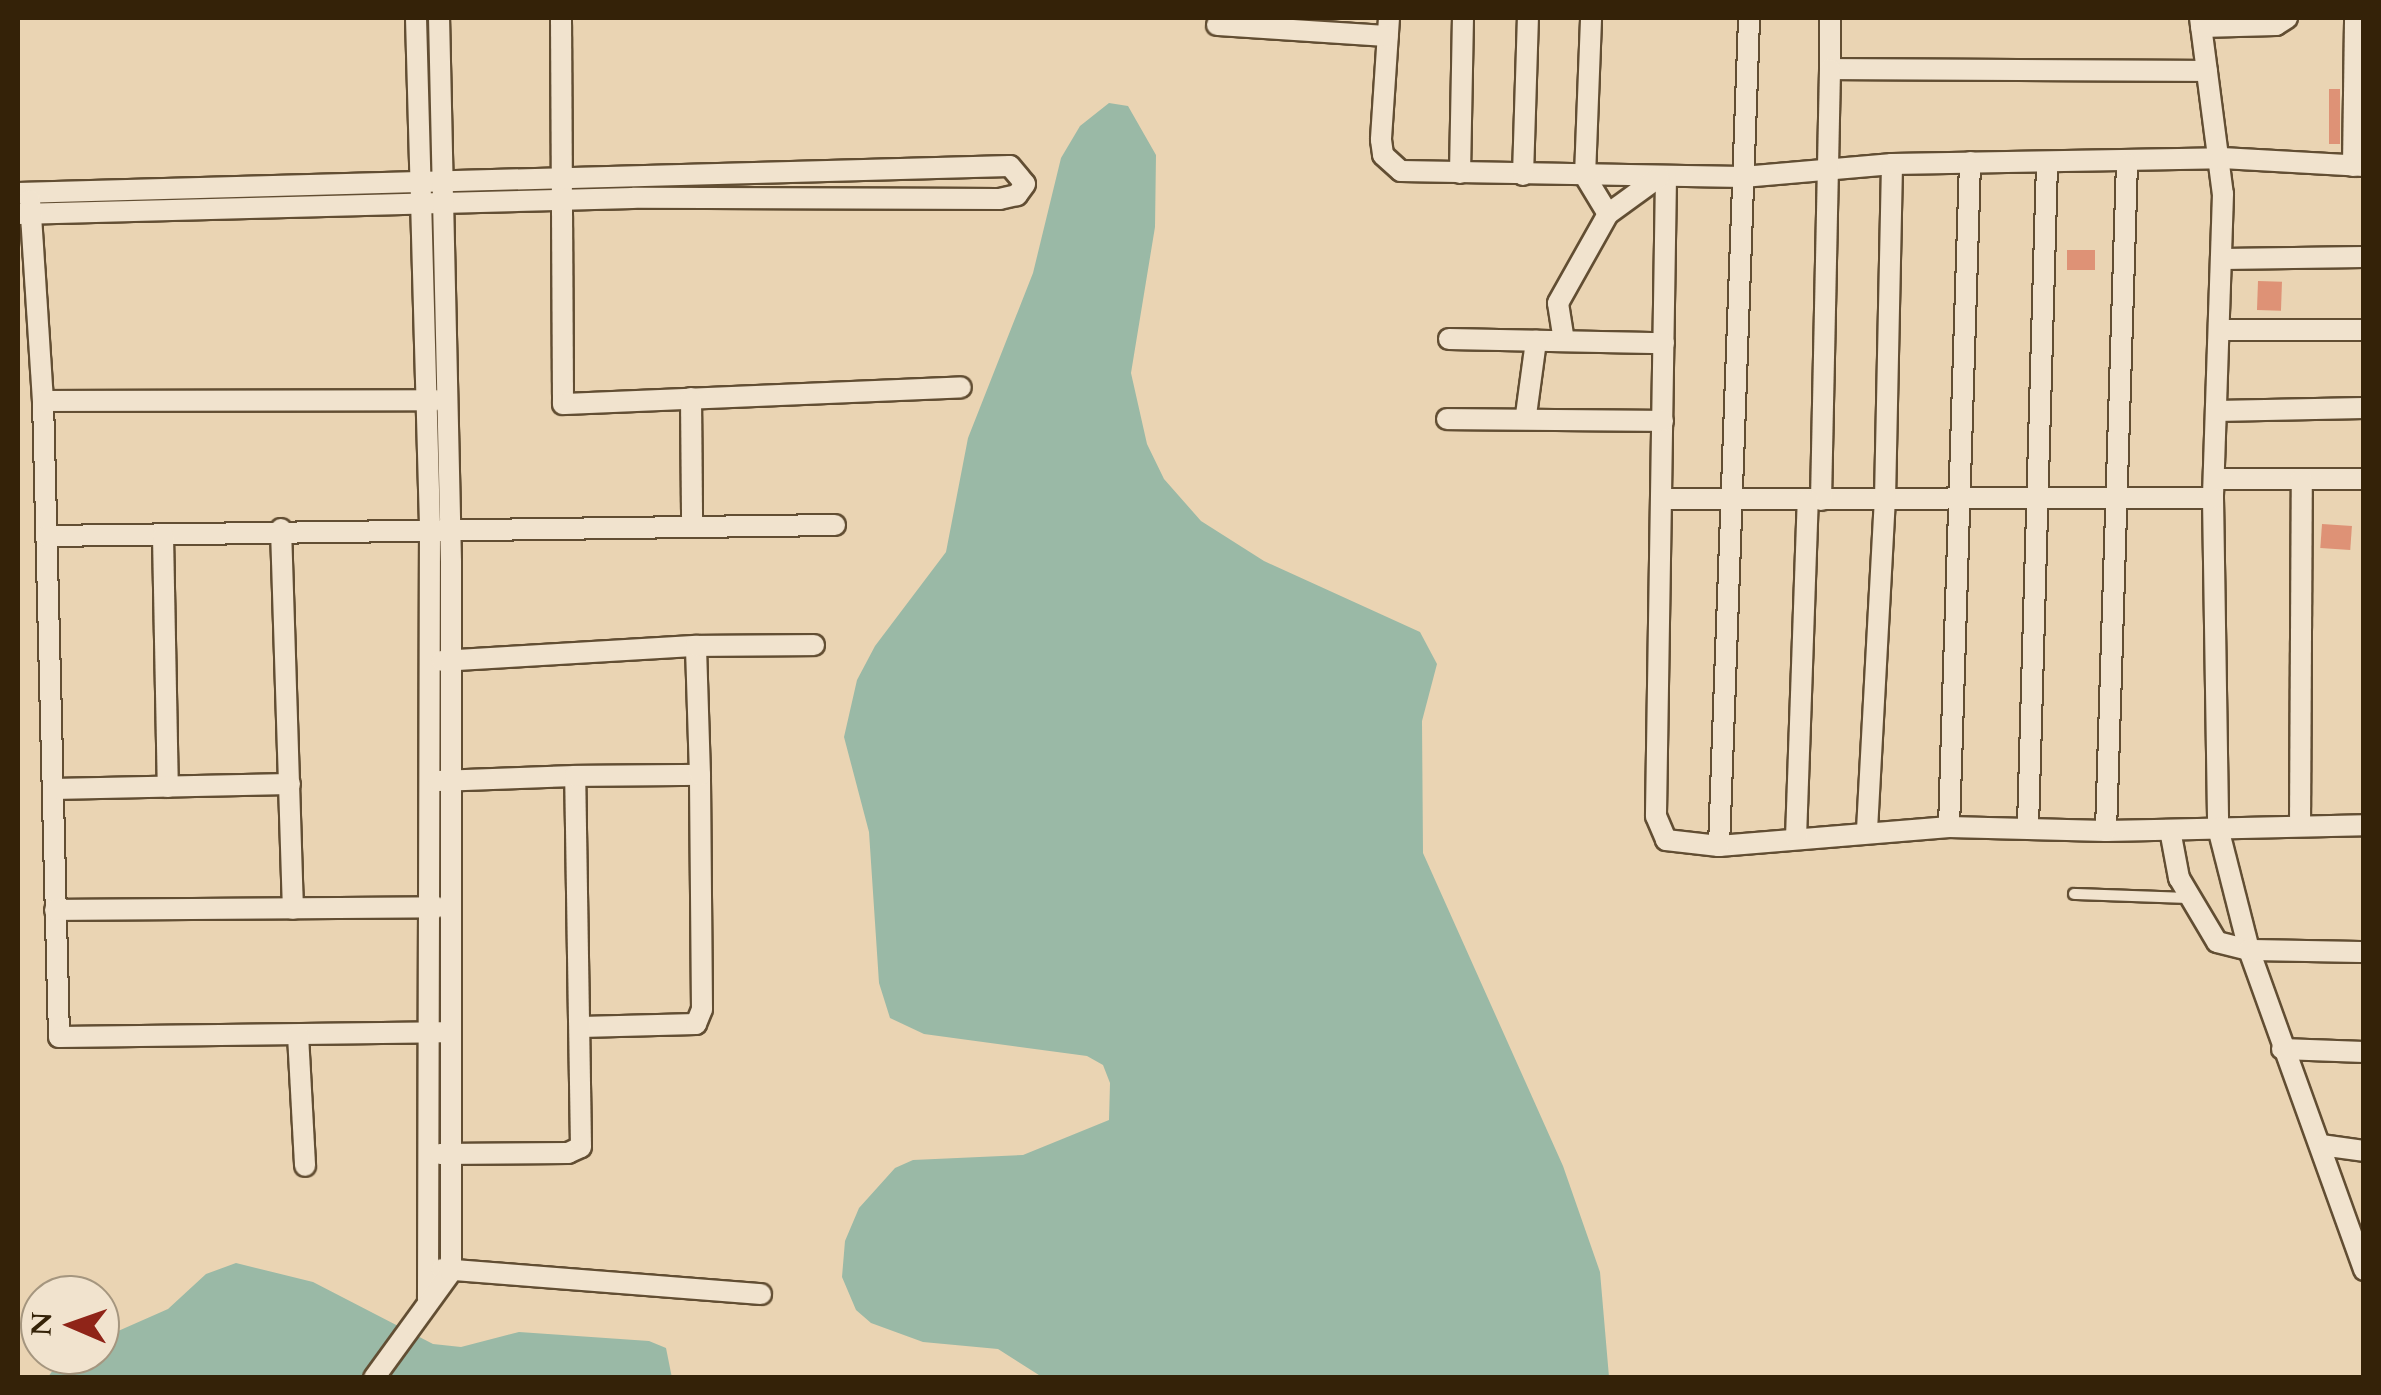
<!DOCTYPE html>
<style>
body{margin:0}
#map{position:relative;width:2381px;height:1395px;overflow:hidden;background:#ead4b3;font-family:Cardo,serif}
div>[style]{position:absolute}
.water>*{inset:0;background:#9ab9a6}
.building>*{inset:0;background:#de9276;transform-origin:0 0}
.roads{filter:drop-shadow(2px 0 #624e33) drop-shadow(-2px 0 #624e33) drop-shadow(0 2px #624e33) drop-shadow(0 -2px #624e33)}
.lane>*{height:10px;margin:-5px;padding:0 5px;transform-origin:5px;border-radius:5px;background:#f1e3ce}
.street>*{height:20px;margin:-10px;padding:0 10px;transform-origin:10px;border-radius:10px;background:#f1e3ce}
span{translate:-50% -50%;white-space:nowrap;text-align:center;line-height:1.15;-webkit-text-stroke:8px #f1e3ce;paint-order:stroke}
.frame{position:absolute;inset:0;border:20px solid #342208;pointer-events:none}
.north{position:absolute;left:20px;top:1275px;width:100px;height:100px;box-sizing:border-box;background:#f1e3ce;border:2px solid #a5967f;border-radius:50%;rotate:272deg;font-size:28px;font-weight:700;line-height:40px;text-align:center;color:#342208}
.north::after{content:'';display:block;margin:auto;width:35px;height:45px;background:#8f2418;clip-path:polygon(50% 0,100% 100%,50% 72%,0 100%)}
</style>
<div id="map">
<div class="water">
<div style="clip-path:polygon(1109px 103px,1128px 106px,1156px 155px,1155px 227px,1131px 373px,1147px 444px,1164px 479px,1201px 521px,1264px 561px,1420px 632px,1437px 664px,1422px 721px,1423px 853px,1563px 1166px,1600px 1272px,1609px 1377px,1042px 1377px,998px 1349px,923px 1342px,871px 1323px,856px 1310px,842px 1277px,845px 1241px,859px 1208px,895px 1168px,913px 1160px,1023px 1155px,1109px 1120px,1110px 1083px,1103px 1065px,1087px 1056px,924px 1034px,890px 1018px,879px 983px,869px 832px,844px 737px,857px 680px,875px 646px,946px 552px,968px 438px,1033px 273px,1061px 158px,1080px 126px)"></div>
<div style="clip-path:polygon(236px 1263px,313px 1282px,433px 1344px,461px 1347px,519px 1332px,649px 1341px,666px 1348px,672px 1378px,47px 1378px,65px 1355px,100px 1355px,100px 1339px,168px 1309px,206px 1274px)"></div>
</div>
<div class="building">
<div style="left:2329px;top:89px;width:11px;height:55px"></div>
<div style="left:2067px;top:250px;width:28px;height:20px"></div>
<div style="left:2258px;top:281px;width:24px;height:29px;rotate:2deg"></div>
<div style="left:2322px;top:524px;width:30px;height:24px;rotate:4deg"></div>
</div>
<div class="roads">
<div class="lane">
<div style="left:2074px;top:894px;width:116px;rotate:2deg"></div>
</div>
<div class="street">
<div style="left:416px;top:18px;width:509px;rotate:88.42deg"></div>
<div style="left:430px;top:527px;width:772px;rotate:90.15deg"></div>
<div style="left:561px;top:18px;width:386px;rotate:89.7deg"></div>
<div style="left:563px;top:404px;width:398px;rotate:-2.4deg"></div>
<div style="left:1389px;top:18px;width:122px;rotate:93.8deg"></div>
<div style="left:1381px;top:140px;width:15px;rotate:82deg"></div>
<div style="left:1383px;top:155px;width:24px;rotate:42deg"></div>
<div style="left:1401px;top:171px;width:342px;rotate:1deg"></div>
<div style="left:1743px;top:177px;width:150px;rotate:-5deg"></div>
<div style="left:1830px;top:18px;width:51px;rotate:90deg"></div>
<div style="left:1830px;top:69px;width:377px;rotate:0.3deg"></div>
<div style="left:2200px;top:18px;width:177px;rotate:82.6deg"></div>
<div style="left:2223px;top:194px;width:304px;rotate:91.9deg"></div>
<div style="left:2213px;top:498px;width:330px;rotate:89.1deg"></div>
<div style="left:2218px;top:828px;width:126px;rotate:75.7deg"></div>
<div style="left:2249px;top:950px;width:340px;rotate:70.2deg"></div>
<div style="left:1217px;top:25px;width:171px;rotate:3.7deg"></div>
<div style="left:2201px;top:27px;width:75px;rotate:-1.5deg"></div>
<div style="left:2276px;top:25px;width:13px;rotate:-32deg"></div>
<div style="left:2353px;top:166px;width:148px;rotate:-89.2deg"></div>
<div style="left:1460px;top:173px;width:155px;rotate:-88.9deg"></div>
<div style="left:1523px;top:175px;width:157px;rotate:-88.2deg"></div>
<div style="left:1666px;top:177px;width:639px;rotate:90.9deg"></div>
<div style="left:1656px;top:816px;width:26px;rotate:67deg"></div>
<div style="left:1666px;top:840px;width:53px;rotate:6.5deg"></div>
<div style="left:1719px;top:846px;width:231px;rotate:-4.7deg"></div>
<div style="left:1949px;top:827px;width:157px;rotate:1.5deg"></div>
<div style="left:2106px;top:831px;width:258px;rotate:-1.3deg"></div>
<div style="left:18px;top:193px;width:992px;rotate:-1.56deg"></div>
<div style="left:1010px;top:166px;width:23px;rotate:50deg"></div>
<div style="left:1025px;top:184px;width:14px;rotate:126deg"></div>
<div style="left:1017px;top:195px;width:17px;rotate:167deg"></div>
<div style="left:1000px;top:199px;width:367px;rotate:-179.8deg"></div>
<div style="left:633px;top:198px;width:615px;rotate:178.51deg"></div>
<div style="left:30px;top:200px;width:201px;rotate:86.3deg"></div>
<div style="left:43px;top:401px;width:636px;rotate:88.56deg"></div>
<div style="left:59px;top:1037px;width:383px;rotate:-0.7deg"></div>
<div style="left:1608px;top:214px;width:63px;rotate:-36deg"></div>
<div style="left:2223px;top:259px;width:141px;rotate:-0.8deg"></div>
<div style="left:2219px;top:330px;width:145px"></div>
<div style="left:1449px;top:339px;width:215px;rotate:1.1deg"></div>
<div style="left:1564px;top:341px;width:38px;rotate:-99deg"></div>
<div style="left:1558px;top:303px;width:102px;rotate:-60.7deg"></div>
<div style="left:1608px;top:214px;width:44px;rotate:-121.2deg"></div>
<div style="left:1585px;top:176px;width:158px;rotate:-87.8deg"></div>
<div style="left:691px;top:398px;width:127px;rotate:89.5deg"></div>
<div style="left:43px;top:401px;width:393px;rotate:-0.1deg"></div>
<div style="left:2216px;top:411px;width:148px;rotate:-1.2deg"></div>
<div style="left:1526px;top:415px;width:75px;rotate:-82.3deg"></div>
<div style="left:1447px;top:419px;width:216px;rotate:0.5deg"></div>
<div style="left:2215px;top:479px;width:149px"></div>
<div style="left:1662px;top:499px;width:551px;rotate:-0.1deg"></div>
<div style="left:1821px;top:500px;width:431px;rotate:-88.8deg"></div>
<div style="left:281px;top:529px;width:380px;rotate:88.2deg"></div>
<div style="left:47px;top:536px;width:788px;rotate:-0.8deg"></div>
<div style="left:163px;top:536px;width:251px;rotate:88.9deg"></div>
<div style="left:442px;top:661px;width:254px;rotate:-3.4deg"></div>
<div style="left:438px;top:781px;width:137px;rotate:-2.1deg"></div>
<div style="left:53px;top:789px;width:237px;rotate:-1.2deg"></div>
<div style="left:2300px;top:826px;width:347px;rotate:-89.7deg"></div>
<div style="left:1949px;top:827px;width:665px;rotate:-88.19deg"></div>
<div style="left:2028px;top:827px;width:662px;rotate:-88.36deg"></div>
<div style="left:1867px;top:830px;width:331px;rotate:-86.9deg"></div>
<div style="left:1885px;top:499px;width:335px;rotate:-88.8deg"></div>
<div style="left:1892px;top:164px;width:330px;rotate:-1deg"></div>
<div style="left:2222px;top:158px;width:142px;rotate:3.2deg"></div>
<div style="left:2170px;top:830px;width:49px;rotate:79.4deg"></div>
<div style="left:2179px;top:878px;width:74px;rotate:59.3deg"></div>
<div style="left:2217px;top:942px;width:33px;rotate:14deg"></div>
<div style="left:2249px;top:950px;width:115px;rotate:1deg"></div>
<div style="left:2106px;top:831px;width:667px;rotate:-88.2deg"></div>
<div style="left:1796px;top:838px;width:338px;rotate:-88deg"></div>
<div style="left:1719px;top:846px;width:829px;rotate:-87.92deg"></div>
<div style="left:55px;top:910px;width:383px;rotate:-0.4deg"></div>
<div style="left:581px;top:1027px;width:115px;rotate:-1.5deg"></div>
<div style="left:696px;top:1024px;width:16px;rotate:-68deg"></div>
<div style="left:702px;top:1009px;width:234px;rotate:-90.5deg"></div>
<div style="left:298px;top:1035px;width:131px;rotate:86.9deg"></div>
<div style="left:2282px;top:1049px;width:82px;rotate:2.1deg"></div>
<div style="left:2321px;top:1145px;width:43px;rotate:7.9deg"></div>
<div style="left:440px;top:1154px;width:128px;rotate:-0.4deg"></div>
<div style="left:568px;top:1153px;width:14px;rotate:-25deg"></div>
<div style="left:581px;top:1147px;width:371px;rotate:-90.9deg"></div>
<div style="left:575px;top:776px;width:125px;rotate:-0.5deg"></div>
<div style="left:700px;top:775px;width:129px;rotate:-91.8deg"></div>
<div style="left:696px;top:646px;width:118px;rotate:-0.5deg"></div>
<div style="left:442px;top:1269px;width:320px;rotate:4.5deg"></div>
<div style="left:374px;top:1378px;width:131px;rotate:-54deg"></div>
<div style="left:451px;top:1272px;width:710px;rotate:-90deg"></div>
<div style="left:451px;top:562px;width:544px;rotate:-91.26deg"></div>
</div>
</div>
<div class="frame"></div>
<div class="north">N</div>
</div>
